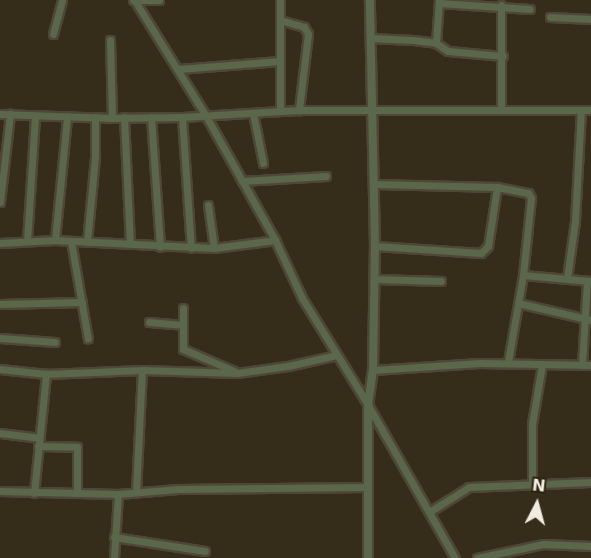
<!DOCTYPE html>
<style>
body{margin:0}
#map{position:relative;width:591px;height:558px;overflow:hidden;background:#352c1a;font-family:"DejaVu Sans",sans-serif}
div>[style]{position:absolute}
.roads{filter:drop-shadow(2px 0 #4f4736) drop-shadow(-2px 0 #4f4736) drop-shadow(0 2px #4f4736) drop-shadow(0 -2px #4f4736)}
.minor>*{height:7px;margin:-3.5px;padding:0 3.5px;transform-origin:3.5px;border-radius:3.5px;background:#5a674a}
.tertiary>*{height:8px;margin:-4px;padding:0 4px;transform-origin:4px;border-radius:4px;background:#5a674a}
span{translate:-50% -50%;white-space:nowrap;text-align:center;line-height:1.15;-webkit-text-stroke:5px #2b2210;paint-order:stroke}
.north{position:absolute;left:507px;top:474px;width:60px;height:60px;-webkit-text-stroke:4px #2b2210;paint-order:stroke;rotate:6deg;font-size:16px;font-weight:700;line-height:24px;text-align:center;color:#f1ece0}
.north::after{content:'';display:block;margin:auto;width:21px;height:27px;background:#f1ece0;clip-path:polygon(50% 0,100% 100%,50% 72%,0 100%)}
</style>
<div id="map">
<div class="roads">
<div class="minor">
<div style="left:133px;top:0;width:26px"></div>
<div style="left:135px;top:1px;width:135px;rotate:58.3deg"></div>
<div style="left:206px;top:116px;width:142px;rotate:60.9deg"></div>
<div style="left:275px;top:240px;width:64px;rotate:65deg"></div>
<div style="left:302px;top:298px;width:126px;rotate:58.3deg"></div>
<div style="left:368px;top:405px;width:176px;rotate:60.4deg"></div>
<div style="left:439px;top:3px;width:91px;rotate:3.8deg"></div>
<div style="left:501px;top:5px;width:104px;rotate:90deg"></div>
<div style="left:550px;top:17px;width:41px;rotate:2.8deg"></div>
<div style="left:280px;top:20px;width:25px;rotate:16deg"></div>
<div style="left:304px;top:27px;width:8px;rotate:60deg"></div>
<div style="left:308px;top:34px;width:77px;rotate:96.8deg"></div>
<div style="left:53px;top:34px;width:35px;rotate:-75deg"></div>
<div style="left:370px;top:38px;width:43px;rotate:2.7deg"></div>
<div style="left:413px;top:40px;width:23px;rotate:7deg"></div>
<div style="left:436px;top:43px;width:14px;rotate:34deg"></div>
<div style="left:448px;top:51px;width:55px;rotate:5.2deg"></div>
<div style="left:110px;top:40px;width:78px;rotate:88.5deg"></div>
<div style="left:436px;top:43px;width:43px;rotate:-86deg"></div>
<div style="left:179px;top:69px;width:101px;rotate:-4.5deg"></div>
<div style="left:280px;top:110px;width:110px;rotate:-90deg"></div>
<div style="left:253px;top:113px;width:51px;rotate:78.7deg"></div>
<div style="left:0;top:114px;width:112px;rotate:2deg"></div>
<div style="left:112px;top:118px;width:70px;rotate:-0.8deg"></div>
<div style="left:182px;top:117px;width:117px;rotate:-3.4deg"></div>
<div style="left:299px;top:110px;width:292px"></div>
<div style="left:124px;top:117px;width:127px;rotate:87.3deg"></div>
<div style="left:151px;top:117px;width:130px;rotate:86deg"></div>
<div style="left:182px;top:117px;width:131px;rotate:86.1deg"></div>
<div style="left:242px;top:181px;width:84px;rotate:-3.4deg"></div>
<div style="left:375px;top:184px;width:122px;rotate:1.4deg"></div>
<div style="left:497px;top:187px;width:32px;rotate:11deg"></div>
<div style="left:528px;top:193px;width:6px;rotate:59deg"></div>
<div style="left:531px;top:198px;width:77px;rotate:95.9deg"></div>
<div style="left:523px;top:275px;width:88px;rotate:99.8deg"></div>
<div style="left:0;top:202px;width:89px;rotate:-83.5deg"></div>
<div style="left:208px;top:205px;width:43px;rotate:82.1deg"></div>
<div style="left:55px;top:240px;width:124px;rotate:-84.4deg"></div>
<div style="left:27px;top:241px;width:125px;rotate:-86.3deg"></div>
<div style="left:71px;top:241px;width:99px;rotate:80.2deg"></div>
<div style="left:87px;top:242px;width:85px;rotate:-84.6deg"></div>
<div style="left:95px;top:157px;width:40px;rotate:-90deg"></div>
<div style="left:0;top:243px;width:55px;rotate:-3.1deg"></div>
<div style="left:55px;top:240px;width:159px;rotate:2.9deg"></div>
<div style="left:214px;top:248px;width:62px;rotate:-7.5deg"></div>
<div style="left:375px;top:246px;width:106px;rotate:3.8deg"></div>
<div style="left:481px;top:253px;width:10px;rotate:-45deg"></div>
<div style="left:488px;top:246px;width:60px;rotate:-81.3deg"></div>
<div style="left:523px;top:275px;width:68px;rotate:5deg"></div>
<div style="left:567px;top:278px;width:58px;rotate:-82deg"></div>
<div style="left:575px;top:221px;width:111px;rotate:-86.9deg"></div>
<div style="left:375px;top:279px;width:66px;rotate:1.7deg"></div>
<div style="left:518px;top:303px;width:75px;rotate:13.1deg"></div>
<div style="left:0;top:304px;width:82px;rotate:-1.4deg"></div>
<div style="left:183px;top:308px;width:41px;rotate:90deg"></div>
<div style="left:183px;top:349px;width:56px;rotate:23.3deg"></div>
<div style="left:149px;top:322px;width:33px;rotate:5deg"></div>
<div style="left:0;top:338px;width:55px;rotate:4.2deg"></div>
<div style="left:582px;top:365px;width:84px;rotate:-86.6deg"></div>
<div style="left:0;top:369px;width:46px;rotate:6.2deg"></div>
<div style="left:46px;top:374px;width:96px;rotate:-2.4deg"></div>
<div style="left:142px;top:370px;width:95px;rotate:1.8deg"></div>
<div style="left:237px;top:373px;width:51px;rotate:-7.8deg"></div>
<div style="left:288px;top:366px;width:50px;rotate:-12.7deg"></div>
<div style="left:373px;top:370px;width:107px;rotate:-3.7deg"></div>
<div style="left:480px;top:363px;width:111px;rotate:1deg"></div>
<div style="left:0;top:433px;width:39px;rotate:7deg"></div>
<div style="left:38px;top:446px;width:39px;rotate:1deg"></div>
<div style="left:77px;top:447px;width:46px;rotate:90deg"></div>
<div style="left:532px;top:485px;width:61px;rotate:-90deg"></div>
<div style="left:532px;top:424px;width:60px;rotate:-80.4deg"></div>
<div style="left:0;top:491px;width:118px;rotate:1.5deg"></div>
<div style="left:118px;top:494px;width:60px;rotate:-4.8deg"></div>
<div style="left:178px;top:489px;width:190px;rotate:-0.6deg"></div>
<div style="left:136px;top:492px;width:122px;rotate:-87.2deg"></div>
<div style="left:34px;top:493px;width:120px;rotate:-84.2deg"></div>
<div style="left:429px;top:512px;width:47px;rotate:-32deg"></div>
<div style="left:469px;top:487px;width:122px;rotate:-2.3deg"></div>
<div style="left:114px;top:537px;width:92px;rotate:8.7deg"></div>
<div style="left:114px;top:558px;width:64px;rotate:-86.4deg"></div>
<div style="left:477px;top:558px;width:67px;rotate:-12deg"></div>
<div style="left:543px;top:544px;width:48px;rotate:2.4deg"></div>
</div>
<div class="tertiary">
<div style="left:368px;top:558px;width:153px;rotate:-90deg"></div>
<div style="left:368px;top:405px;width:35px;rotate:-82deg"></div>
<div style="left:373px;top:370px;width:124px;rotate:-89.1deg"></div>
<div style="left:375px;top:246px;width:246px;rotate:-91.2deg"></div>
</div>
</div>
<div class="north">N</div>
</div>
